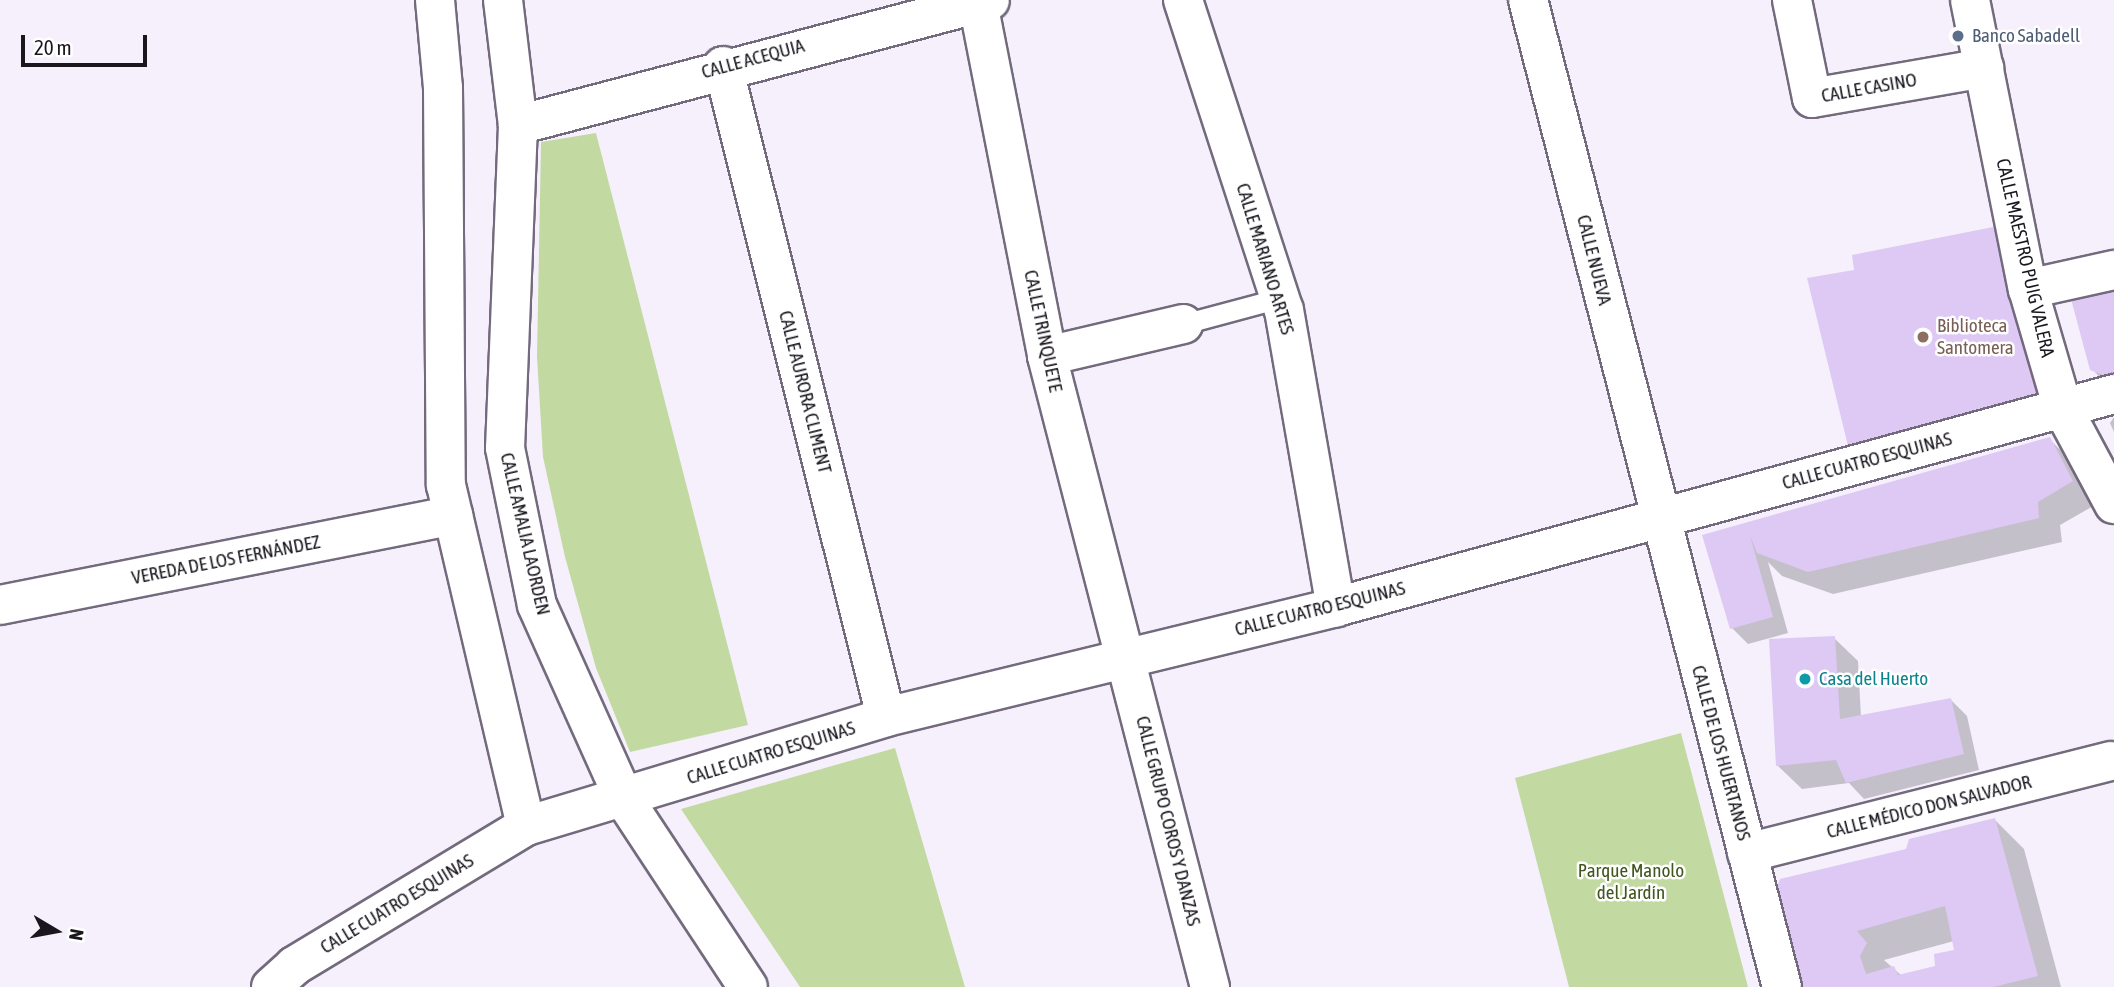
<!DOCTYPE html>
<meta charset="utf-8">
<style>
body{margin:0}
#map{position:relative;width:2114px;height:987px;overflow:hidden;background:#f6f0fd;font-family:"Asap Condensed",sans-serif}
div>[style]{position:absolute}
.green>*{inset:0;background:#c2daa2}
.shadow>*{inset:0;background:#0003}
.building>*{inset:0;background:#dec8f4}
.roads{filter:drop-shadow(2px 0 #736a7d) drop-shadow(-2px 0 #736a7d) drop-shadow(0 2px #736a7d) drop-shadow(0 -2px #736a7d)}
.lane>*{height:19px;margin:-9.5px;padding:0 9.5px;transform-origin:9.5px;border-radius:9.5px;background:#fff}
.street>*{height:38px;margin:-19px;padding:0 19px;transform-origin:19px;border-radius:19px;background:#fff}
.primary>*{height:38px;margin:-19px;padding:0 19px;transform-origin:19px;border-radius:19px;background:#fff}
.dots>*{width:19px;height:19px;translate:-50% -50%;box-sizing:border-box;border:4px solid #fff;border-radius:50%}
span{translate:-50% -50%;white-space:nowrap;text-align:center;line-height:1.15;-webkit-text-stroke:5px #fff;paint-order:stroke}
.service-label{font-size:19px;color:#4e5e75}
.left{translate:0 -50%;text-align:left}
.street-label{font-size:19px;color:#1a161e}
.education-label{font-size:19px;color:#785e54}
.culture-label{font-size:19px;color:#0d838f}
.park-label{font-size:19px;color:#41551f}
.north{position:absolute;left:21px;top:896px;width:70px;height:70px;-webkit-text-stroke:5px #fff;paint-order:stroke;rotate:100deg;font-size:19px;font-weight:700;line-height:28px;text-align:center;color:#1a161e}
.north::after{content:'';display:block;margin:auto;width:24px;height:32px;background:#1a161e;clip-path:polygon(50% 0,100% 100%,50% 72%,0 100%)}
.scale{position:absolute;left:21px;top:35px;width:126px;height:32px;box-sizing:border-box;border:4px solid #1a161e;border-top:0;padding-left:9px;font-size:21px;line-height:24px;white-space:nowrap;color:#1a161e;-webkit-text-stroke:5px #fff;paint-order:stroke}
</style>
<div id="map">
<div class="green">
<div style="clip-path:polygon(596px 133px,748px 725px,630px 752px,596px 668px,565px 557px,543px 457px,537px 357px,541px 142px)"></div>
<div style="clip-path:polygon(1681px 733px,1748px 987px,1569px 987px,1515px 778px)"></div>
<div style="clip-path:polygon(895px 748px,965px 987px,800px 987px,681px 809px)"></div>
</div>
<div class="shadow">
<div style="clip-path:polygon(2114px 291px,2114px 392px,2092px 369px)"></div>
<div style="clip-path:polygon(2114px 417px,2114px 432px,2110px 423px)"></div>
<div style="clip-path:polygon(2049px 439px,2073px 462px,2095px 505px,2060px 525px,2062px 542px,1833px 594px,1782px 576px,1768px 562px,1788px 633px,1748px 644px,1732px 628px,1704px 536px)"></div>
<div style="clip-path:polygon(1834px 638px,1858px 661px,1861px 717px,1951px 700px,1967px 716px,1979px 770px,1864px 799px,1849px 783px,1802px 789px,1778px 766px)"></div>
<div style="clip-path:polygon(evenodd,1995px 820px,2024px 849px,2061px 987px,1800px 987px,1908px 851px,1995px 820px,1954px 941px,1956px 951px,1937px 967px,1902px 976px,1884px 960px,1954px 941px)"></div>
</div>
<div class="building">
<div style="clip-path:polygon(1998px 226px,2039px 397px,1848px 446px,1807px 278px,1854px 270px,1852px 255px)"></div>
<div style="clip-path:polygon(2114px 289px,2114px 379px,2090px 370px,2071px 299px)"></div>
<div style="clip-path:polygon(2050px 437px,2073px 481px,2038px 502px,2039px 518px,1808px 572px,1757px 553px,1750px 536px,1773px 617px,1730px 629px,1702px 535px)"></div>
<div style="clip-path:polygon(1835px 636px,1840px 719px,1951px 698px,1964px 754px,1846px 783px,1836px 760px,1776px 766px,1769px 639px)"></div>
<div style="clip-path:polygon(evenodd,1995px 818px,2038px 976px,1993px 987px,1797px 987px,1773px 897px,1780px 879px,1906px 849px,1909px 839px,1995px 818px,1945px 906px,1954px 950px,1934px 954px,1935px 966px,1898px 975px,1894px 966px,1866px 974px,1860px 956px,1867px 943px,1857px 931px,1945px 906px)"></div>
</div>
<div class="roads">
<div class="lane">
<div style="left:1183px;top:324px;width:100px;rotate:-15deg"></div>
</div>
<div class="street">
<div style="left:435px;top:0;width:88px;rotate:84.8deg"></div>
<div style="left:443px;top:88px;width:397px;rotate:89.6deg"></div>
<div style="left:446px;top:485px;width:350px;rotate:76.8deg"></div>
<div style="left:503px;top:0;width:126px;rotate:83.2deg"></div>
<div style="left:518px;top:125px;width:323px;rotate:92.3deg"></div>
<div style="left:505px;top:448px;width:160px;rotate:78.5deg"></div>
<div style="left:537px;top:605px;width:213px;rotate:65.8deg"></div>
<div style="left:624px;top:799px;width:225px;rotate:56.6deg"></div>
<div style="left:1183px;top:0;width:326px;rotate:72deg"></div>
<div style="left:1284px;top:310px;width:302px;rotate:80.1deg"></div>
<div style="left:1528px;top:0;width:1019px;rotate:75.57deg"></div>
<div style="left:1792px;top:0;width:100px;rotate:78.5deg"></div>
<div style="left:1812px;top:98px;width:175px;rotate:-9.9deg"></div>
<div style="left:978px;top:3px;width:360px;rotate:78.9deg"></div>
<div style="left:1047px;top:356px;width:652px;rotate:75.52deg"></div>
<div style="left:723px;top:66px;width:671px;rotate:75.94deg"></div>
<div style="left:518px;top:125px;width:488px;rotate:-14.8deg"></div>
<div style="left:2028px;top:289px;width:88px;rotate:-12.5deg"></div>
<div style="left:1047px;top:356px;width:140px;rotate:-13.2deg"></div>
<div style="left:0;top:605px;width:462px;rotate:-11.2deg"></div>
<div style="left:1747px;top:853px;width:375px;rotate:-14.2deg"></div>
<div style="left:271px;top:987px;width:31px;rotate:-42deg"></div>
<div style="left:294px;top:966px;width:271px;rotate:-31.1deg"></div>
<div style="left:526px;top:826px;width:376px;rotate:-16.8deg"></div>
<div style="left:886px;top:717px;width:463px;rotate:-13.7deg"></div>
<div style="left:1336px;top:607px;width:807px;rotate:-15.31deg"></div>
</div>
<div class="primary">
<div style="left:1970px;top:0;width:295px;rotate:78.7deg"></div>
<div style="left:2028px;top:289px;width:125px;rotate:73.7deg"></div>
<div style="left:2063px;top:409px;width:108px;rotate:61.8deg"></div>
</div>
</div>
<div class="dots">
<div style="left:1958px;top:36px;background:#5c6f8a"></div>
<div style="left:1923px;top:337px;background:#8d6e63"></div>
<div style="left:1805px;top:679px;background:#0f9aa8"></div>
</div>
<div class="service-label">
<span class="left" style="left:1972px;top:36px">Banco Sabadell</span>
</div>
<div class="street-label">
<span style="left:753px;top:59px;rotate:-15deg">CALLE ACEQUIA</span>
<span style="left:1869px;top:88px;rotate:-10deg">CALLE CASINO</span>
<span style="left:2025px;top:258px;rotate:77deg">CALLE MAESTRO PUIG VALERA</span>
<span style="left:1265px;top:259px;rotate:73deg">CALLE MARIANO ARTES</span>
<span style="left:1594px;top:260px;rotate:76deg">CALLE NUEVA</span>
<span style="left:1043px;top:331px;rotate:78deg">CALLE TRINQUETE</span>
<span style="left:805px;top:392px;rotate:76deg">CALLE AURORA CLIMENT</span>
<span style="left:1867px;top:461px;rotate:-15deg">CALLE CUATRO ESQUINAS</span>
<span style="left:525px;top:534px;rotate:77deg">CALLE AMALIA LAORDEN</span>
<span style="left:226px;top:560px;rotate:-11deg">VEREDA DE LOS FERNÁNDEZ</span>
<span style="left:1320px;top:609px;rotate:-14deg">CALLE CUATRO ESQUINAS</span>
<span style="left:771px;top:753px;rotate:-17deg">CALLE CUATRO ESQUINAS</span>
<span style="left:1721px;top:753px;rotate:75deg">CALLE DE LOS HUERTANOS</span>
<span style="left:1929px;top:807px;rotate:-14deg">CALLE MÉDICO DON SALVADOR</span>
<span style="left:1168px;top:821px;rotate:76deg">CALLE GRUPO COROS Y DANZAS</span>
<span style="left:397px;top:904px;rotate:-31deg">CALLE CUATRO ESQUINAS</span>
</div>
<div class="education-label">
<span class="left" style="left:1937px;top:337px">Biblioteca<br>Santomera</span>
</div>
<div class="culture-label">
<span class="left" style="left:1819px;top:679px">Casa del Huerto</span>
</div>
<div class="park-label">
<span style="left:1631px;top:882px">Parque Manolo<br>del Jardín</span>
</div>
<div class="north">N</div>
<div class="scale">20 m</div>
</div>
